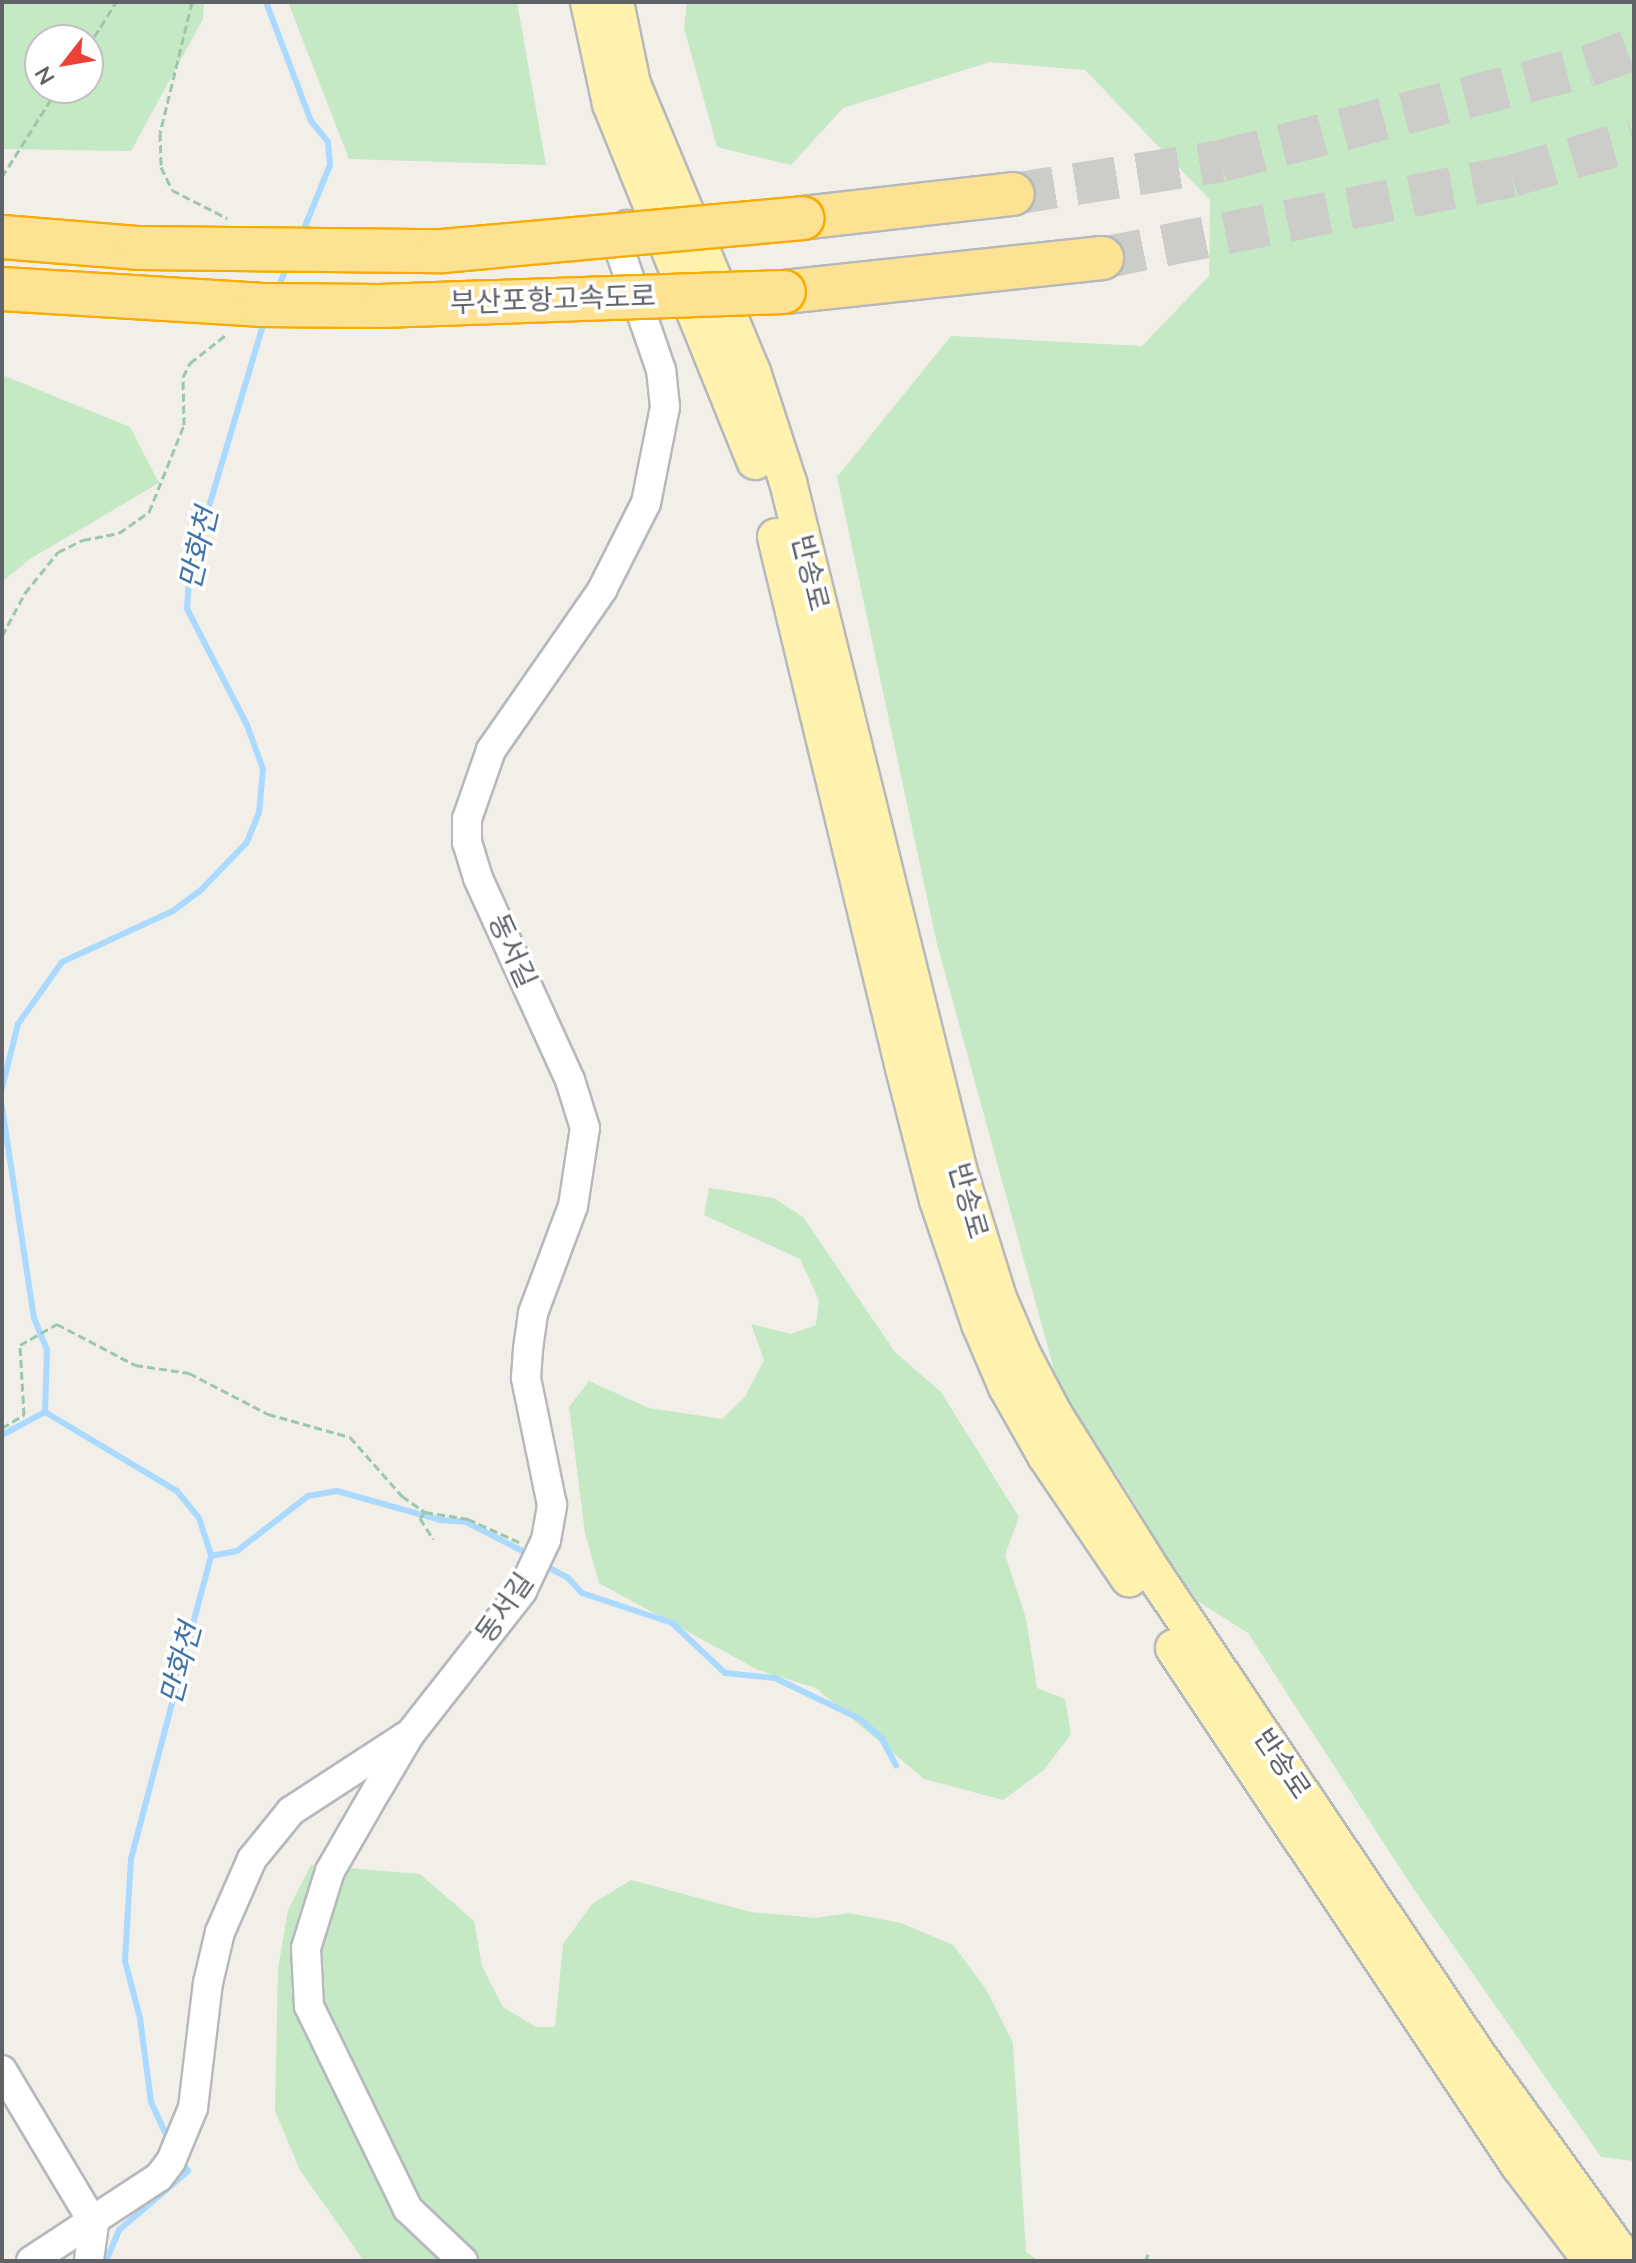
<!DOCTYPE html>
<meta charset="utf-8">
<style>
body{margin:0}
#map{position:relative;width:1636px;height:2263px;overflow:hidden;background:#f1efe8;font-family:"Nunito Sans","Noto Sans KR",sans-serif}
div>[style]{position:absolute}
.green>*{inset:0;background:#c5e8c5}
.stream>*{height:6px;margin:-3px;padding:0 3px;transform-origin:3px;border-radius:3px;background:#aadaff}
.highway-tunnel>*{height:42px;margin-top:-21px;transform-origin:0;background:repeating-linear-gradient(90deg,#ccccc8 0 42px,transparent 0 63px)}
.path>*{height:3px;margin-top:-1.5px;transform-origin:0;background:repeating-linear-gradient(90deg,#9cc7a9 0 8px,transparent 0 12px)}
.roads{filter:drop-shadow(2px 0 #b5b8bc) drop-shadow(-2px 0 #b5b8bc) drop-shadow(0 2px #b5b8bc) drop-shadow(0 -2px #b5b8bc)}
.minor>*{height:28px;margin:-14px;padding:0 14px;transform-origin:14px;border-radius:14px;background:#fff}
.major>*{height:36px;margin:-18px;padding:0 18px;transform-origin:18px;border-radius:18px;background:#fff2af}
.highway>*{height:42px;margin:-21px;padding:0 21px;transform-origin:21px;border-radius:21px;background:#fde293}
.bridges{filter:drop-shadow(2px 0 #f9ab00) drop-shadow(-2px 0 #f9ab00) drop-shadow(0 2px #f9ab00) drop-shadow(0 -2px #f9ab00)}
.highway-bridge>*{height:42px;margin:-21px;padding:0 21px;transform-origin:21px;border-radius:21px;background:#fde293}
span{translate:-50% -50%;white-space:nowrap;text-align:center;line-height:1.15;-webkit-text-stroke:7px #fff;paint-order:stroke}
.street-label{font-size:28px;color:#5f6368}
.water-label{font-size:30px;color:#4174aa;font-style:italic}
.frame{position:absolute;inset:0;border:4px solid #5f6368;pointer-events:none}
.north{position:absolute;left:24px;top:24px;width:80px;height:80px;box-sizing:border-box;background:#fff;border:2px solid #bfc1c3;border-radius:50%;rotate:239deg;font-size:22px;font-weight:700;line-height:32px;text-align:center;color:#5f6368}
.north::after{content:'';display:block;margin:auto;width:28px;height:36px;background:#ea4335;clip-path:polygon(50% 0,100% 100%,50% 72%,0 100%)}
</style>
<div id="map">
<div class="green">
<div style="clip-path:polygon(evenodd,2px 2px,204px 2px,203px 19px,131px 151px,2px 149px,2px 2px,40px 40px,88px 40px,88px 88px,40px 88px,40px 40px)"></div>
<div style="clip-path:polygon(288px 2px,517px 2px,546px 165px,349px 159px)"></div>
<div style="clip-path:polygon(687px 2px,1634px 2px,1634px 2161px,1601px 2157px,1411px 1885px,1248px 1633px,1191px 1597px,1118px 1476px,1064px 1406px,937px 944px,837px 477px,951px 336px,1142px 346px,1209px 276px,1210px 200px,1085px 70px,990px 62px,843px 108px,791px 165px,717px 147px,684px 28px)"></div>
<div style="clip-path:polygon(2px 375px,130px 427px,159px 483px,30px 559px,2px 582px)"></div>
<div style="clip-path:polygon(709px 1188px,774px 1198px,803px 1217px,895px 1352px,941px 1392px,1019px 1517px,1005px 1555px,1026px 1618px,1037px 1688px,1065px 1699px,1071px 1734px,1044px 1770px,1003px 1800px,924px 1779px,816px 1688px,758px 1670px,599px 1583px,585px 1533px,569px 1407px,589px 1381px,649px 1408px,722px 1419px,745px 1397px,764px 1360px,751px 1324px,791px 1334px,816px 1325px,819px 1300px,800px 1259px,704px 1215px)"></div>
<div style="clip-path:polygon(311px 1865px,420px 1874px,474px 1921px,482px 1966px,503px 2007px,536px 2027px,555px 2027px,563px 1944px,592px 1904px,631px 1880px,751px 1912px,816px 1918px,849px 1913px,901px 1923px,953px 1945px,986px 1989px,1013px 2043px,1026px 2252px,1039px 2261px,364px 2261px,300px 2170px,275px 2111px,278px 1969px,288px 1910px)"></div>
</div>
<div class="stream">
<div style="left:266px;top:2px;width:127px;rotate:69.3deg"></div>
<div style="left:311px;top:121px;width:27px;rotate:51deg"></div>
<div style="left:328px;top:142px;width:23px;rotate:85deg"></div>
<div style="left:330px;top:165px;width:77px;rotate:112.2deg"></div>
<div style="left:277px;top:290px;width:28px;rotate:-67deg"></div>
<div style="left:2px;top:1088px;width:66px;rotate:-76deg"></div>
<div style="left:18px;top:1024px;width:76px;rotate:-54.6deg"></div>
<div style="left:62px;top:962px;width:122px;rotate:-24.7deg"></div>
<div style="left:173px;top:911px;width:36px;rotate:-37deg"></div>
<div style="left:202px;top:889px;width:65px;rotate:-46.2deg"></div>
<div style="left:247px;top:842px;width:31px;rotate:-68deg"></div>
<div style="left:259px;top:813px;width:44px;rotate:-84.8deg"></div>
<div style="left:263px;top:769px;width:47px;rotate:-110deg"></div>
<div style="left:247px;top:725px;width:131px;rotate:-117.3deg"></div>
<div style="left:187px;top:609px;width:39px;rotate:-86deg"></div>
<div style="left:190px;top:570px;width:262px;rotate:-73.4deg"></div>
<div style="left:2px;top:1107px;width:213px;rotate:81.4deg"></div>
<div style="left:34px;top:1318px;width:35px;rotate:68deg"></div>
<div style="left:47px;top:1350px;width:62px;rotate:91.8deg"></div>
<div style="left:45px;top:1412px;width:154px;rotate:30.9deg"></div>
<div style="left:177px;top:1491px;width:35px;rotate:51deg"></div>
<div style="left:199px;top:1518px;width:40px;rotate:72deg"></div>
<div style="left:211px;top:1556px;width:313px;rotate:104.8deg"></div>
<div style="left:131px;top:1859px;width:102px;rotate:93.4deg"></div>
<div style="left:125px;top:1961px;width:59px;rotate:75.3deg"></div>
<div style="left:140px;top:2018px;width:85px;rotate:82.5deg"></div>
<div style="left:151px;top:2102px;width:43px;rotate:65.2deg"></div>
<div style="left:2px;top:1435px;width:49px;rotate:-28.1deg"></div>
<div style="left:211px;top:1556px;width:26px;rotate:-11deg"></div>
<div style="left:237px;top:1551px;width:90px;rotate:-37.8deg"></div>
<div style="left:308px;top:1496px;width:29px;rotate:-10deg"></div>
<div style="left:337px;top:1491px;width:107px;rotate:15.7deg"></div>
<div style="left:440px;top:1520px;width:26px;rotate:4deg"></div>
<div style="left:466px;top:1522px;width:72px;rotate:27.3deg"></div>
<div style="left:542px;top:1564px;width:30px;rotate:28deg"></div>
<div style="left:568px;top:1578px;width:21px;rotate:47deg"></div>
<div style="left:582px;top:1593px;width:95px;rotate:18.4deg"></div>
<div style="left:672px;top:1623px;width:73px;rotate:43.3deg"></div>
<div style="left:725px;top:1673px;width:50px;rotate:5.7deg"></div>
<div style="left:775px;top:1678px;width:94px;rotate:25.8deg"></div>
<div style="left:860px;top:1719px;width:30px;rotate:42deg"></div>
<div style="left:882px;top:1739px;width:30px;rotate:62deg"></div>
<div style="left:106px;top:2261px;width:34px;rotate:-67deg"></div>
<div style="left:119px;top:2230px;width:91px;rotate:-40.5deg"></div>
<div style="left:188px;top:2171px;width:12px;rotate:-121deg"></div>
</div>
<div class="highway-tunnel">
<div style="left:1013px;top:194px;width:211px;rotate:-9deg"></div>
<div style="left:1221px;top:161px;width:379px;rotate:-14.5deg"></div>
<div style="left:1588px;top:66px;width:49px;rotate:-20.3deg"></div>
<div style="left:1102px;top:258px;width:418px;rotate:-11.3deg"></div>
<div style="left:1512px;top:176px;width:127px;rotate:-16.4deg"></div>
</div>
<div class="path">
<div style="left:192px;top:2px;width:135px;rotate:103.7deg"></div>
<div style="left:160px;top:133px;width:34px;rotate:88deg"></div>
<div style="left:161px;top:167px;width:25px;rotate:64deg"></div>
<div style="left:172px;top:190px;width:62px;rotate:27deg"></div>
<div style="left:88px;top:47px;width:53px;rotate:-58.1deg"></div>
<div style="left:2px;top:177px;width:105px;rotate:-57.8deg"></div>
<div style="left:2px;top:636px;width:49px;rotate:-61.9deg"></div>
<div style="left:25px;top:593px;width:53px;rotate:-51.2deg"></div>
<div style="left:58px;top:552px;width:28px;rotate:-26deg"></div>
<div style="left:83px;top:540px;width:37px;rotate:-11deg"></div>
<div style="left:119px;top:533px;width:37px;rotate:-35deg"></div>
<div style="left:149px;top:512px;width:94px;rotate:-68.1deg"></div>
<div style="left:184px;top:425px;width:48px;rotate:-91.2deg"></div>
<div style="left:183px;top:377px;width:16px;rotate:-63deg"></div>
<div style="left:190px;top:363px;width:47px;rotate:-38.1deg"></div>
<div style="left:2px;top:1428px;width:26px;rotate:-31deg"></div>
<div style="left:24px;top:1415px;width:70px;rotate:-93.3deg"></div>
<div style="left:20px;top:1345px;width:43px;rotate:-29.6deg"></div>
<div style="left:57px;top:1324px;width:88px;rotate:27.7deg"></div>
<div style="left:135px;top:1365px;width:55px;rotate:8.4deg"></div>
<div style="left:189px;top:1373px;width:89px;rotate:27.4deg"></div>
<div style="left:268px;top:1414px;width:85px;rotate:15.7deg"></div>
<div style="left:350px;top:1437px;width:79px;rotate:48.6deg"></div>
<div style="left:402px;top:1496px;width:28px;rotate:35deg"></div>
<div style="left:425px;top:1512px;width:44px;rotate:9.2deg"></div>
<div style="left:468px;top:1519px;width:56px;rotate:24.3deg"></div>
<div style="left:425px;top:1512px;width:8px;rotate:130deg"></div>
<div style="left:420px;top:1518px;width:25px;rotate:58deg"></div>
<div style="left:1146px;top:2261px;width:7px;rotate:-74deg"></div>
</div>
<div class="roads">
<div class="minor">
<div style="left:2px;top:2070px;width:179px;rotate:59.1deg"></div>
<div style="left:94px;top:2224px;width:37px;rotate:98deg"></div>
<div style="left:31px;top:2261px;width:153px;rotate:-33.3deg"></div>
<div style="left:159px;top:2177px;width:20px;rotate:-53deg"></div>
<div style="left:171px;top:2161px;width:57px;rotate:-67.5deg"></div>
<div style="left:193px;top:2108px;width:126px;rotate:-83.2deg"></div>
<div style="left:208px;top:1983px;width:52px;rotate:-76.8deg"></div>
<div style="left:220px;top:1932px;width:80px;rotate:-66.3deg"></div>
<div style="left:252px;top:1859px;width:62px;rotate:-50.9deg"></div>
<div style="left:291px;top:1811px;width:137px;rotate:-33.1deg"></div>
<div style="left:463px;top:2261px;width:76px;rotate:-136.6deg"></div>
<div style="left:408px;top:2209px;width:226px;rotate:-116deg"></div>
<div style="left:309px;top:2006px;width:58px;rotate:-93deg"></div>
<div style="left:306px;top:1948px;width:81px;rotate:-72.7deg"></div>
<div style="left:330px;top:1871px;width:96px;rotate:-60deg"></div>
<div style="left:378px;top:1788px;width:63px;rotate:-59.3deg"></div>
<div style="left:410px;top:1734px;width:182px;rotate:-51.9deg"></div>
<div style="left:522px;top:1591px;width:56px;rotate:-64.8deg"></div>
<div style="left:546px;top:1540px;width:36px;rotate:-80deg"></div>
<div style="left:552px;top:1505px;width:130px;rotate:-101.6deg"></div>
<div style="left:526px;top:1378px;width:29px;rotate:-86deg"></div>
<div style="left:528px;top:1349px;width:36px;rotate:-82deg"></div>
<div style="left:533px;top:1313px;width:114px;rotate:-69.5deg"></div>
<div style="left:573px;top:1206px;width:79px;rotate:-81.3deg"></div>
<div style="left:585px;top:1128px;width:50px;rotate:-107.4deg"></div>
<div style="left:570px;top:1080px;width:222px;rotate:-114.5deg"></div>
<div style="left:478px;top:878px;width:37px;rotate:-107deg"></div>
<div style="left:467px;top:843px;width:24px;rotate:-90deg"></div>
<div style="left:467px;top:819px;width:73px;rotate:-70.8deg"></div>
<div style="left:491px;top:750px;width:195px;rotate:-55.2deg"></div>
<div style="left:602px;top:590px;width:97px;rotate:-63.2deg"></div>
<div style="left:646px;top:503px;width:98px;rotate:-78.8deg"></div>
<div style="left:665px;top:407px;width:37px;rotate:-96deg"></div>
<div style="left:661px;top:370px;width:132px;rotate:-109deg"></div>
<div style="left:618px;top:245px;width:11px;rotate:-90deg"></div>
<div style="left:618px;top:234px;width:13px;rotate:-45deg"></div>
</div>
<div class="major">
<div style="left:589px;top:2px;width:104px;rotate:77.8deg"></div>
<div style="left:611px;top:104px;width:385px;rotate:68deg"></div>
<div style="left:615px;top:2px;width:84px;rotate:78.3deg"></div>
<div style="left:632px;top:84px;width:312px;rotate:67.4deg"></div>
<div style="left:752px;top:372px;width:116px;rotate:71.9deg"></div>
<div style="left:788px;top:482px;width:711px;rotate:76.08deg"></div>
<div style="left:959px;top:1172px;width:132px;rotate:72.8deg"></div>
<div style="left:998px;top:1298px;width:63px;rotate:66.7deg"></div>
<div style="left:1023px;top:1356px;width:64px;rotate:62.2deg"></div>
<div style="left:1053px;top:1413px;width:190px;rotate:57.9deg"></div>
<div style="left:1154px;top:1574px;width:577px;rotate:56.09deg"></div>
<div style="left:1476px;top:2053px;width:256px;rotate:54.2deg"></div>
<div style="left:776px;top:537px;width:546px;rotate:76.45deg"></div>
<div style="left:904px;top:1068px;width:136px;rotate:75.6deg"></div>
<div style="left:938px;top:1200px;width:131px;rotate:71.3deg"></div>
<div style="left:980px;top:1324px;width:69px;rotate:66.8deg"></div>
<div style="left:1007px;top:1387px;width:79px;rotate:60.5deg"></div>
<div style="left:1046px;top:1456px;width:148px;rotate:55.8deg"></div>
<div style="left:1174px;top:1648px;width:622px;rotate:56.28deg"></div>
<div style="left:1519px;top:2165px;width:121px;rotate:52.8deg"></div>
</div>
<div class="highway">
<div style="left:802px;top:218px;width:212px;rotate:-6.5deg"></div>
<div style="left:784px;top:292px;width:320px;rotate:-6.1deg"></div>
</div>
</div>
<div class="bridges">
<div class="highway-bridge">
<div style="left:2px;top:237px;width:138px;rotate:4.6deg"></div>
<div style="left:140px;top:248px;width:302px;rotate:0.6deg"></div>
<div style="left:442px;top:251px;width:362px;rotate:-5.2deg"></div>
<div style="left:2px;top:289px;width:258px;rotate:3.5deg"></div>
<div style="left:260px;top:305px;width:120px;rotate:0.5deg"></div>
<div style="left:380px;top:306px;width:404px;rotate:-2deg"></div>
</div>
</div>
<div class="street-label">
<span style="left:553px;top:300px;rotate:-2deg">부산포항고속도로</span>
<span style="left:810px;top:573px;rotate:76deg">반송로</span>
<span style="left:512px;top:951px;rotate:66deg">동서길</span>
<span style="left:968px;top:1201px;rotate:74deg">반송로</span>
<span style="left:505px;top:1608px;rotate:-55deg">동서길</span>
<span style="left:1282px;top:1764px;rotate:56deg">반송로</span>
</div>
<div class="water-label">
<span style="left:200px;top:549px;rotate:-77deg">만화천</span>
<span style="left:182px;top:1664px;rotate:-75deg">만화천</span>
</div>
<div class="frame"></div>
<div class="north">N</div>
</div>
